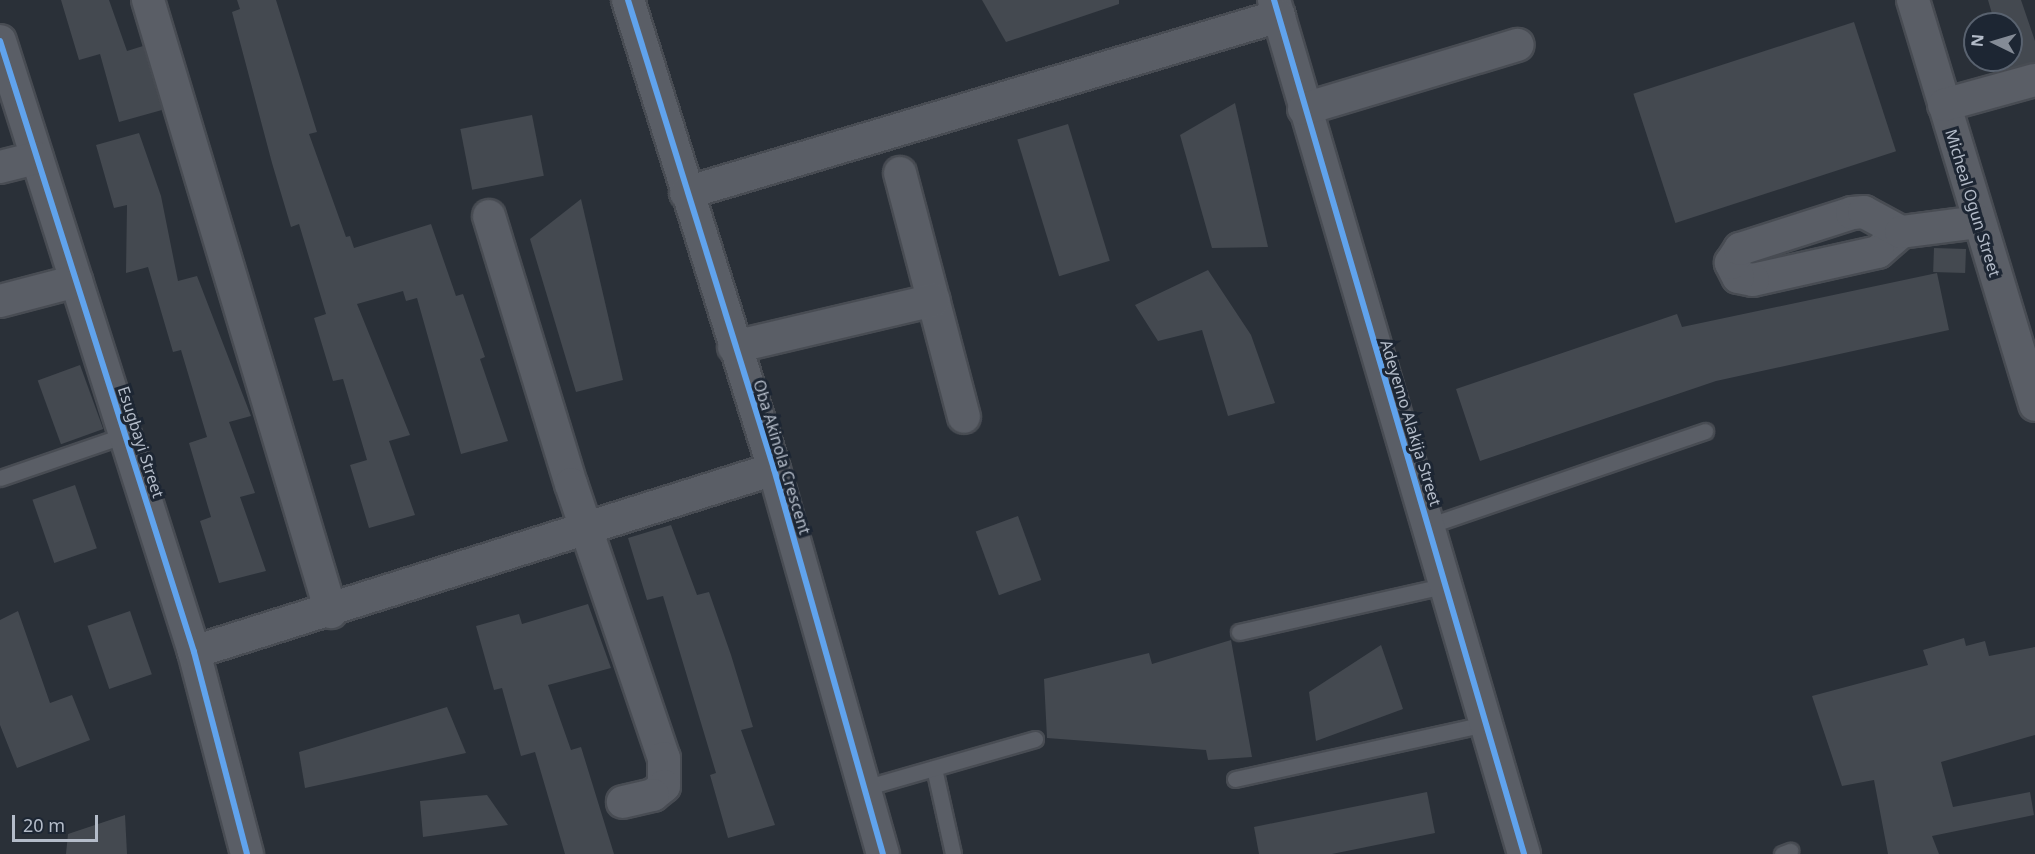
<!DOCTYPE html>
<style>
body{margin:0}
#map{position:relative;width:2035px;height:854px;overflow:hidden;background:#2a3038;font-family:"Noto Sans",sans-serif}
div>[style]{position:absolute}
.building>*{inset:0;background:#444950;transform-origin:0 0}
.roads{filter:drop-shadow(2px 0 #484c53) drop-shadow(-2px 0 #484c53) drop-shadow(0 2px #484c53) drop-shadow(0 -2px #484c53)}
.service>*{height:15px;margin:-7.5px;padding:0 7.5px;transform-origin:7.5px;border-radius:7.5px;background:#5a5e66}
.minor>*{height:32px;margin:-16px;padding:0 16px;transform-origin:16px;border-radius:16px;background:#5a5e66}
.cycleway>*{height:6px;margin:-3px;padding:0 3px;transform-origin:3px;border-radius:3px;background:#60a3ed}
span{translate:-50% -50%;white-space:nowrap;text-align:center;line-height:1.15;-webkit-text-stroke:6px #1d2633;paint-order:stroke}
.street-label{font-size:16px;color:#b4bcc9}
.north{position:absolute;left:1963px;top:12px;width:60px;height:60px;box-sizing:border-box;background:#1d2633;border:2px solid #59626f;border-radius:50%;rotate:275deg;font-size:16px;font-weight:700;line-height:24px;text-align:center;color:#b4bcc9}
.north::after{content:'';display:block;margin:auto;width:21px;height:27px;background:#848b96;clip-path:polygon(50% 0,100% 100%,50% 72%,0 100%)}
.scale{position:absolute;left:12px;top:815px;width:86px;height:27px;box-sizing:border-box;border:3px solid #b4bcc9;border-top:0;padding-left:8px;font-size:18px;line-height:21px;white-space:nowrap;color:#b4bcc9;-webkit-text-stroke:4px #1d2633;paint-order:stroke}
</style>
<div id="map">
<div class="building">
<div style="clip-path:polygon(61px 0,109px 0,127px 51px,143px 46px,162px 110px,119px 122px,100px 54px,79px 60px)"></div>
<div style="clip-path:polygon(237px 0,276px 0,317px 132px,309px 134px,346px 237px,350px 236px,354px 248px,431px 224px,456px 296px,463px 294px,485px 357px,480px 359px,508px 441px,461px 454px,417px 298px,406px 301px,403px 291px,357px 304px,410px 435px,389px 441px,415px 515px,369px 528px,350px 465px,367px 460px,343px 379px,333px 381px,314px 318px,326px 314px,299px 224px,291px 227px,272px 163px,232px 12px,240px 9px)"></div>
<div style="clip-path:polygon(982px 0,1119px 0,1119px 4px,1006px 42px)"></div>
<div style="clip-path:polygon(1988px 0,2021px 0,2035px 41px,2035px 63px,2007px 69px,2011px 24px,1995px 24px)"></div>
<div style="left:1854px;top:22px;width:136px;height:232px;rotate:72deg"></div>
<div style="clip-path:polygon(1235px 103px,1268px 247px,1212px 248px,1180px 135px)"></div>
<div style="left:532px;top:115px;width:62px;height:73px;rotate:79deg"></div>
<div style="left:1068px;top:124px;width:143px;height:53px;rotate:73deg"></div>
<div style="clip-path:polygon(139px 133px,161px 196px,178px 281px,197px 276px,251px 416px,229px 422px,255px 493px,240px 497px,266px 571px,219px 583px,200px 521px,211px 517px,189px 443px,207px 437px,181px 350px,173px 352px,148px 267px,126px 273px,127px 205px,114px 208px,96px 145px)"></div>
<div style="clip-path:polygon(581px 199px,623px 380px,576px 392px,530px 239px)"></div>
<div style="left:1934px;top:248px;width:32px;height:24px;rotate:2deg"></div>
<div style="clip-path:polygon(1208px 270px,1251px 335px,1275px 403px,1228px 416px,1202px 330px,1158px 341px,1135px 305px)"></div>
<div style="clip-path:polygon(1937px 273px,1949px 330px,1716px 381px,1480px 461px,1456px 389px,1677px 314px,1682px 327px)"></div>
<div style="left:80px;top:365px;width:68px;height:45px;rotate:70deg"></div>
<div style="left:75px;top:485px;width:67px;height:45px;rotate:71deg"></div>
<div style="left:1018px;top:516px;width:68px;height:45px;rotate:70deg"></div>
<div style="clip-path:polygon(671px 525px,697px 595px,709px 592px,731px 655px,753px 727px,741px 730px,775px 825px,728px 838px,710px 775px,716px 773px,663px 596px,647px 600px,628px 538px)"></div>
<div style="clip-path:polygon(588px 604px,611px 668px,548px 685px,571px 750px,581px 747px,614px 854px,565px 854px,535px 752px,521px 756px,502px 688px,494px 690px,476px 626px,519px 614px,522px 624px)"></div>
<div style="clip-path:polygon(18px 611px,50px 703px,72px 695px,90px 740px,17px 768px,0 725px,0 620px)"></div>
<div style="left:130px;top:611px;width:67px;height:45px;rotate:71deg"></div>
<div style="clip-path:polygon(1964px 638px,1966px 646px,1985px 641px,1989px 656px,2035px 647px,2035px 735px,1941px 762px,1953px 807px,2030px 792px,2034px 815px,1932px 836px,1939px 854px,1888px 854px,1874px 780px,1842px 786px,1812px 696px,1928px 665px,1923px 650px)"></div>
<div style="clip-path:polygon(1231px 640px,1252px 757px,1208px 760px,1206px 750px,1047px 738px,1044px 679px,1149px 653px,1152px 664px)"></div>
<div style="clip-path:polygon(1381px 645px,1403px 709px,1316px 741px,1309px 692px)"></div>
<div style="clip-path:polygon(447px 707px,466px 753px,305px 788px,299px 752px)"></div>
<div style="clip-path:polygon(1427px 792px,1435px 833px,1332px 854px,1259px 854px,1254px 827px)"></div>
<div style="clip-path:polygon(487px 795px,508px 825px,423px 837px,420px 801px)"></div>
<div style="clip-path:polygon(125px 815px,127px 854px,66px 854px,68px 834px)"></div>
</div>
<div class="roads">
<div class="service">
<div style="left:0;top:478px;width:132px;rotate:-19deg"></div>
<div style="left:1428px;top:526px;width:293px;rotate:-18.9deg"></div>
<div style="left:1239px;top:632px;width:209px;rotate:-12.7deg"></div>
<div style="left:934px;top:768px;width:88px;rotate:77.5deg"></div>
<div style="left:1235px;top:779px;width:257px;rotate:-12.4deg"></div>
<div style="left:864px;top:788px;width:178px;rotate:-16deg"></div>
<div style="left:1782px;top:854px;width:9px;rotate:-21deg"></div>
</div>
<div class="minor">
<div style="left:148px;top:0;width:639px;rotate:73.35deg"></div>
<div style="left:628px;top:0;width:491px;rotate:72.7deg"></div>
<div style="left:774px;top:469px;width:400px;rotate:74.2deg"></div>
<div style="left:1274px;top:0;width:890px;rotate:73.68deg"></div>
<div style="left:1913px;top:0;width:423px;rotate:73.2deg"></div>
<div style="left:0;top:41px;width:641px;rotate:72.38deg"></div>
<div style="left:194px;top:652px;width:209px;rotate:75.3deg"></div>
<div style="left:1944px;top:105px;width:94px;rotate:-15.4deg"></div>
<div style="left:1304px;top:109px;width:223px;rotate:-16.7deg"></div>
<div style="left:0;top:167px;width:38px;rotate:-14deg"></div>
<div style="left:900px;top:173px;width:252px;rotate:75.3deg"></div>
<div style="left:686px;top:193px;width:619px;rotate:-16.62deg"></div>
<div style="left:489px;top:216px;width:280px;rotate:73deg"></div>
<div style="left:571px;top:484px;width:289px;rotate:71.3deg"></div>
<div style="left:664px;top:758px;width:28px;rotate:90deg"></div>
<div style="left:664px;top:786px;width:14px;rotate:141deg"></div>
<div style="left:653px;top:795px;width:31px;rotate:167deg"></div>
<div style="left:1901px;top:232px;width:30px;rotate:139deg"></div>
<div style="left:1878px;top:252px;width:128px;rotate:167.4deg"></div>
<div style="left:1753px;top:280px;width:15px;rotate:-169deg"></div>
<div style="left:1738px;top:277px;width:16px;rotate:-117deg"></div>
<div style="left:1731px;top:263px;width:17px;rotate:-57deg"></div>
<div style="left:1740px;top:249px;width:118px;rotate:-17.8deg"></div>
<div style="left:1852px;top:213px;width:12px;rotate:-5deg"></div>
<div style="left:1864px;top:212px;width:42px;rotate:28.4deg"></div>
<div style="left:1901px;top:232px;width:79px;rotate:-7.3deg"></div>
<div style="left:0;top:301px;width:79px;rotate:-14.7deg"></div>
<div style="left:734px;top:347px;width:205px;rotate:-13.2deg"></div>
<div style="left:194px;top:652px;width:608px;rotate:-17.51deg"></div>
</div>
</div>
<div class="cycleway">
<div style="left:628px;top:0;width:491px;rotate:72.7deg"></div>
<div style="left:774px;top:469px;width:400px;rotate:74.2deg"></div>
<div style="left:1274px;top:0;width:890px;rotate:73.68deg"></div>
<div style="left:0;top:41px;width:641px;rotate:72.38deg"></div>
<div style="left:194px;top:652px;width:209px;rotate:75.3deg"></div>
</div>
<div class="street-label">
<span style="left:1973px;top:203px;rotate:73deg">Micheal Ogun Street</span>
<span style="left:1411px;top:423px;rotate:73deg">Adeyemo Alakija Street</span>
<span style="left:141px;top:442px;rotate:72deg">Esugbayi Street</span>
<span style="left:782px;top:457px;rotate:73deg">Oba Akinola Crescent</span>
</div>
<div class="north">N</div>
<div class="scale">20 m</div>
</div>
